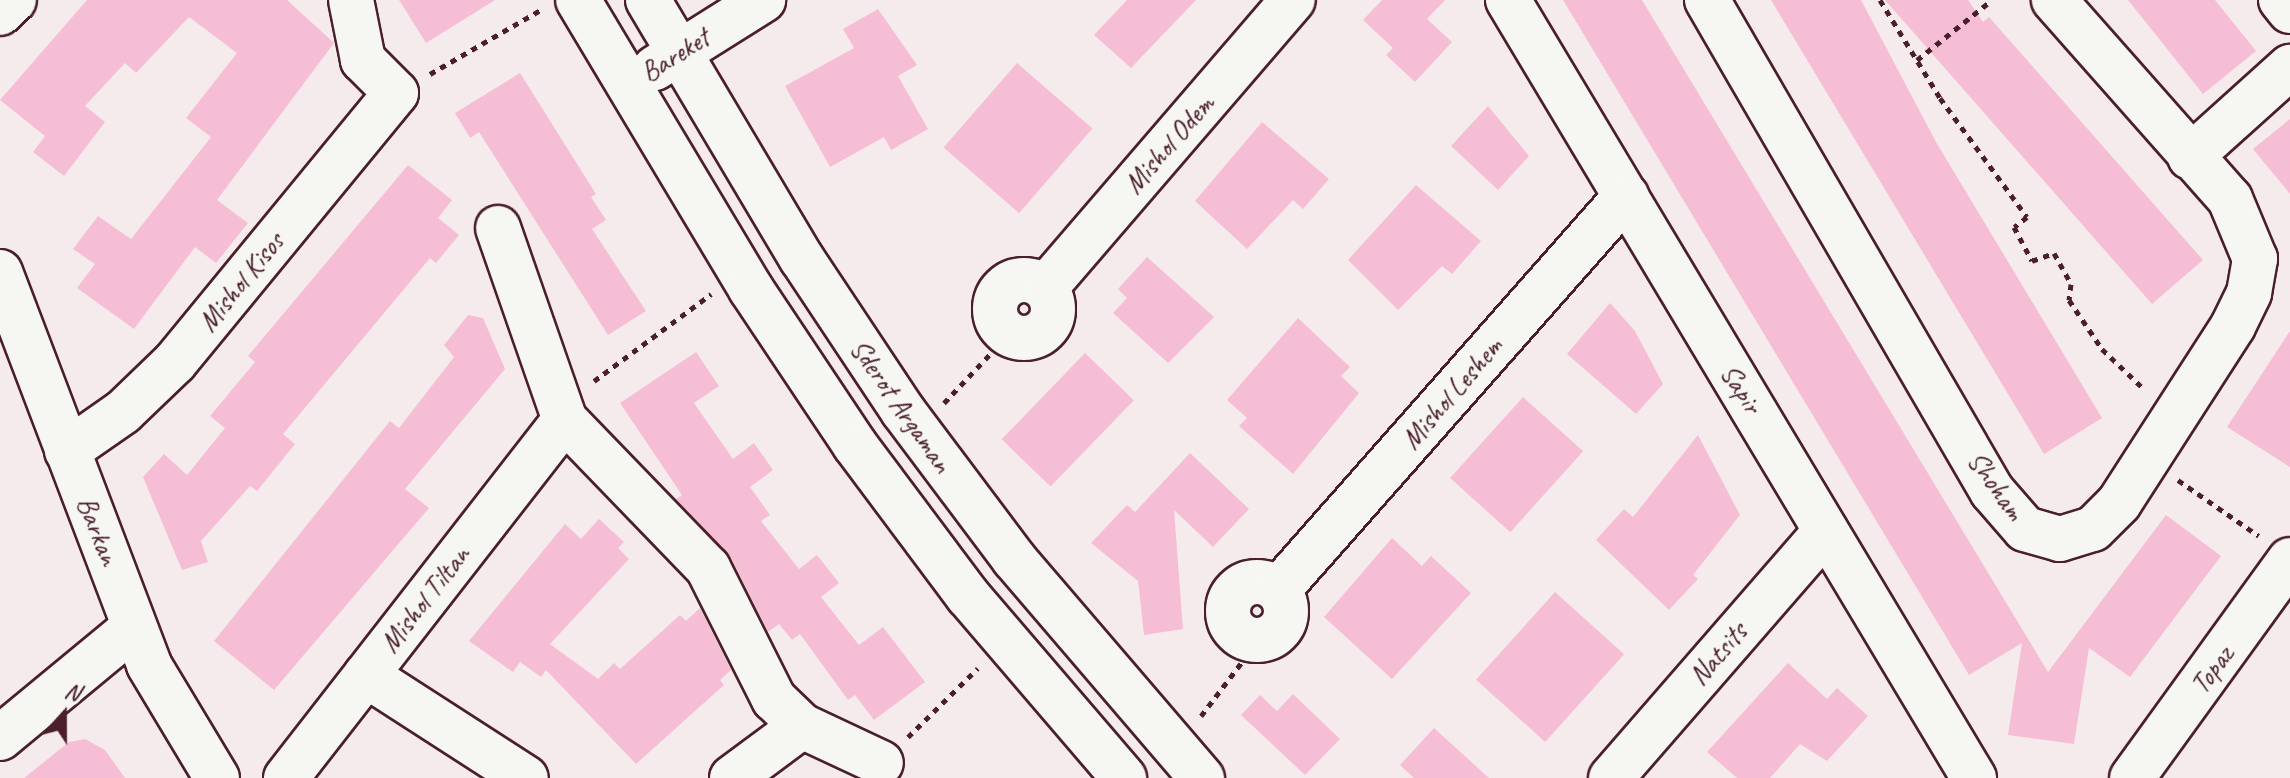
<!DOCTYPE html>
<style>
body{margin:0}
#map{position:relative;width:2290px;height:778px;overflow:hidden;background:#f6ebec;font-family:Caveat,sans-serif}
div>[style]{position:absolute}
.building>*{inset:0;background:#f6bed5;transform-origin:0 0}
.path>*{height:5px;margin-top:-2.5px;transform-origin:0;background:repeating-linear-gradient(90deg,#4a1f2b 0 6px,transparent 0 12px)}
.roads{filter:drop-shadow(2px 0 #4a1f2b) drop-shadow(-2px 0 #4a1f2b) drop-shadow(0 2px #4a1f2b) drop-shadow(0 -2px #4a1f2b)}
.minor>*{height:44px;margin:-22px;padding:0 22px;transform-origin:22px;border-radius:22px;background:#f6f6f2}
.minor>.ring{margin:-22px;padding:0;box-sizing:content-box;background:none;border:44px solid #f6f6f2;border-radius:50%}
span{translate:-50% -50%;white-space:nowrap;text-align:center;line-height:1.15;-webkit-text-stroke:6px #f6f6f2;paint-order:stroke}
.street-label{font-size:28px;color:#4a1f2b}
.north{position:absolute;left:24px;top:674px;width:80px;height:80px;-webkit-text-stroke:6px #f6f6f2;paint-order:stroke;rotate:21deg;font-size:22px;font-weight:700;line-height:32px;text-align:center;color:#4a1f2b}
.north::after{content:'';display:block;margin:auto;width:28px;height:36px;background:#4a1f2b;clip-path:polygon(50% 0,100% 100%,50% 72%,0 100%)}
</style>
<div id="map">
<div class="building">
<div style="clip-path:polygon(87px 0,287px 0,334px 43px,217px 200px,248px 223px,216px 263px,195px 247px,134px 329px,77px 288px,95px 264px,73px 249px,98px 216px,131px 239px,211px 137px,186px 118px,237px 53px,189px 17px,136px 73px,125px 63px,85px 106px,105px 122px,64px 176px,33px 152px,45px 136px,0 100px)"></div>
<div style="clip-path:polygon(399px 0,495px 0,426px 43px)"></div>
<div style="clip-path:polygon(1127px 0,1196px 0,1131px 68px,1094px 35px)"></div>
<div style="clip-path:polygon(1382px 0,1445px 0,1427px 19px,1452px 42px,1415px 82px,1386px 55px,1393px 48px,1363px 20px)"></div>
<div style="clip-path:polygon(1563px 0,1642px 0,2048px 672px,2166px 515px,2221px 556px,2130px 677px,2089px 648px,2074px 744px,2008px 735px,2022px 643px,1969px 675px)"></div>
<div style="clip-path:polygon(1771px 0,1861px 0,1936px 142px,2102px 418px,2044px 454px)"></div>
<div style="clip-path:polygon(1885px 0,1968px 0,1983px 22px,1989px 17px,2203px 260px,2152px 304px)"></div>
<div style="clip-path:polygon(2128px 0,2215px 0,2256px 51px,2203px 94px)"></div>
<div style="clip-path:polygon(878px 9px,917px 65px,898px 76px,928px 129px,891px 150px,884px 137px,830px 167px,785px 86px,854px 48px,843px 29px)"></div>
<div style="left:1017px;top:63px;width:100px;height:112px;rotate:41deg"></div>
<div style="clip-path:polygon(520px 73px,596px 194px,591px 197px,606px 220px,592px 229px,646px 311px,608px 335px,479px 132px,470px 138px,455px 113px)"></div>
<div style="clip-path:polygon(1488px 106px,1529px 156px,1498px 190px,1451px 146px)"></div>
<div style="clip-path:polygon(2290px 119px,2290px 194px,2253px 149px)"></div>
<div style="clip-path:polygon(1262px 122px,1329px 179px,1303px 209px,1293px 200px,1247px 249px,1195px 201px)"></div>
<div style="clip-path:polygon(408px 165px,452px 200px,438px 218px,459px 235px,436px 263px,430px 258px,283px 434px,295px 444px,257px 491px,250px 486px,201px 541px,208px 562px,182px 570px,143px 477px,164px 454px,187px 475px,225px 428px,210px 416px,255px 362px,248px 356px)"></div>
<div style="clip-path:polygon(1416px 185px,1481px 241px,1452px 274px,1442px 266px,1398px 310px,1348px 260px)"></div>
<div style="clip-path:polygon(1147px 257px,1214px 317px,1168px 363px,1113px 313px,1127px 298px,1118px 289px)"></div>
<div style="clip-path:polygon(1610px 303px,1635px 331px,1663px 384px,1636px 414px,1567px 354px)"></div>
<div style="clip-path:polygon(468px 315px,483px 318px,505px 369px,405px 489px,429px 508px,274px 690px,214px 641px,390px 421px,399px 428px,454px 357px,444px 345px)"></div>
<div style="clip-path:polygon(1298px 318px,1350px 367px,1341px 376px,1359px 393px,1293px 474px,1239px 426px,1247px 418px,1227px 400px)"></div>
<div style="clip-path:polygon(2290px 331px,2290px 467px,2227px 427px)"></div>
<div style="clip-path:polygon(696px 352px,719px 386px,694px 403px,733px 459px,754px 443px,773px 470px,750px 487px,770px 515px,761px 521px,799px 569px,817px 555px,839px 583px,821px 597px,859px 645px,883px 627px,925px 682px,874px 720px,855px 695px,848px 700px,800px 634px,792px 640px,779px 624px,768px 632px,730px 556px,676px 499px,682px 495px,620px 403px)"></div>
<div style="left:1085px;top:353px;width:68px;height:120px;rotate:44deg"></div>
<div style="left:1523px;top:397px;width:81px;height:109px;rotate:42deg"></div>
<div style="clip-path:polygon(1698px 435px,1740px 515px,1693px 575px,1698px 579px,1669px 610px,1596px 540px,1624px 509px,1633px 517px)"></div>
<div style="clip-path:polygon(1190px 453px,1249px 509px,1213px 547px,1174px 510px,1183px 629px,1144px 635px,1138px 581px,1091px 543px,1127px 505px,1135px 512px)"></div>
<div style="clip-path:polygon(599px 519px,624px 542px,618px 548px,629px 559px,550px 644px,598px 679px,614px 663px,620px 669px,680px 615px,686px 621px,700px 608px,731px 670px,720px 680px,724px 685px,636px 764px,546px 670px,541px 677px,520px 662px,513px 672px,469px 641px,565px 524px,581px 539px)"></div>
<div style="clip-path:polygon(1392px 538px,1422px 566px,1431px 556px,1471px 593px,1392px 679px,1324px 617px)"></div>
<div style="left:1555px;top:592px;width:93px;height:118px;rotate:42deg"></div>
<div style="clip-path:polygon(1788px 663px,1827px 699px,1837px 688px,1868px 716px,1827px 761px,1800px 744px,1770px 778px,1737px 778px,1707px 752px)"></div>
<div style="clip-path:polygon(1293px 694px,1340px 739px,1305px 775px,1241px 715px,1260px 695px,1277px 711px)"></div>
<div style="clip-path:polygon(1434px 728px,1489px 778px,1414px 778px,1400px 765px)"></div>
<div style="clip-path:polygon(85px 739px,105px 750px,125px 778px,24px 778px,69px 742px)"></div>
</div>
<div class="path">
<div style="left:1880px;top:0;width:115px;rotate:58.5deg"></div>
<div style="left:1940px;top:98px;width:147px;rotate:53.8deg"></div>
<div style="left:2027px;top:217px;width:16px;rotate:142deg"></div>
<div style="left:2014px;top:227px;width:38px;rotate:62deg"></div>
<div style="left:2032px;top:261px;width:23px;rotate:-20deg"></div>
<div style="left:2054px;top:253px;width:35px;rotate:61deg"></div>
<div style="left:2071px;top:284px;width:16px;rotate:97deg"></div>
<div style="left:2069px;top:300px;width:59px;rotate:56deg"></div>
<div style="left:2102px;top:349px;width:59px;rotate:43.6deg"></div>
<div style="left:1917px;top:60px;width:96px;rotate:-38.7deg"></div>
<div style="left:430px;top:74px;width:129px;rotate:-30.1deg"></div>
<div style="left:594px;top:381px;width:146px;rotate:-36.6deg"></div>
<div style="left:944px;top:403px;width:95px;rotate:-46.7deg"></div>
<div style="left:2178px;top:480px;width:98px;rotate:34.7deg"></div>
<div style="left:1201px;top:716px;width:94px;rotate:-52.8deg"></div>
<div style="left:908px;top:737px;width:98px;rotate:-44.6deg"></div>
</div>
<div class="roads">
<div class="minor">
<div style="left:578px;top:0;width:337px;rotate:59.1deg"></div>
<div style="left:751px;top:289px;width:187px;rotate:56.3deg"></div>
<div style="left:855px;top:445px;width:189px;rotate:53.2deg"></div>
<div style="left:968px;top:596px;width:240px;rotate:49.4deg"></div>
<div style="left:648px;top:0;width:301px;rotate:59.3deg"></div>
<div style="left:802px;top:259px;width:182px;rotate:56.4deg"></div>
<div style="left:903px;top:411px;width:185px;rotate:53.1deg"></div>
<div style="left:1014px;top:559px;width:289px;rotate:49.4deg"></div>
<div style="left:1508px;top:0;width:907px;rotate:59.08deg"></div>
<div style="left:1707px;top:0;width:568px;rotate:59.87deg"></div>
<div style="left:1992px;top:491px;width:50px;rotate:49deg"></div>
<div style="left:2025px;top:529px;width:36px;rotate:16deg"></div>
<div style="left:2060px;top:539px;width:34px;rotate:-17deg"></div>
<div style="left:2093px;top:529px;width:37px;rotate:-45deg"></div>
<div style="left:2119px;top:503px;width:211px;rotate:-57.2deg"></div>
<div style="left:2233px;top:326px;width:37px;rotate:-64deg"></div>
<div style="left:2249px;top:293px;width:35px;rotate:-80deg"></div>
<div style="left:2255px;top:259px;width:65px;rotate:-112.6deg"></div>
<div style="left:2230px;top:199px;width:266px;rotate:-131.5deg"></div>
<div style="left:2281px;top:0;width:14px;rotate:51deg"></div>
<div style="left:0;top:13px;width:19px;rotate:-43deg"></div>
<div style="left:655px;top:68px;width:128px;rotate:-32.2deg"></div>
<div style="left:2190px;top:157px;width:135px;rotate:-42deg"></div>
<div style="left:498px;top:228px;width:203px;rotate:70.8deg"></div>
<div style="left:565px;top:420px;width:206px;rotate:46deg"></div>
<div style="left:708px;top:568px;width:147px;rotate:63.3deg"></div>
<div style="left:774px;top:699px;width:39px;rotate:44deg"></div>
<div style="left:802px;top:726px;width:87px;rotate:25.1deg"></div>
<div style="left:0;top:272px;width:420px;rotate:69.2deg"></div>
<div style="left:149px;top:665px;width:132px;rotate:59deg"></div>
<div class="ring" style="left:995px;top:280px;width:14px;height:14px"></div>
<div style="left:1045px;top:288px;width:380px;rotate:-49.3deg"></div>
<div style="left:67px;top:451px;width:68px;rotate:-34.9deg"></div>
<div style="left:123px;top:412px;width:72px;rotate:-43.9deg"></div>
<div style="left:175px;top:362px;width:348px;rotate:-50.6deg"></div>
<div style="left:396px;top:93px;width:47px;rotate:-135deg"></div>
<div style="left:363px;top:60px;width:61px;rotate:-101.3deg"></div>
<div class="ring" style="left:1228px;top:582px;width:14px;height:14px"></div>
<div style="left:1278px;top:590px;width:526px;rotate:-48.55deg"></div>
<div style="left:366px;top:675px;width:190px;rotate:32.8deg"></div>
<div style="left:0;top:738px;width:174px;rotate:-39.6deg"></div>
<div style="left:286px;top:778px;width:454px;rotate:-52.1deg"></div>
<div style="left:732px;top:778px;width:87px;rotate:-36.6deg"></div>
<div style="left:1611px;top:778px;width:327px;rotate:-49deg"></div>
<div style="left:2132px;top:778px;width:269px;rotate:-54.1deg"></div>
</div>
</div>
<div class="street-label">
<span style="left:675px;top:55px;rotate:-32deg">Bareket</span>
<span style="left:1169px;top:144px;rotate:-49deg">Mishol Odem</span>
<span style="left:241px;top:282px;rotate:-51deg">Mishol Kisos</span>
<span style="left:1741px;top:389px;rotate:59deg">Sapir</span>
<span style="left:1452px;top:393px;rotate:-49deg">Mishol Leshem</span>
<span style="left:901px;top:406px;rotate:55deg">Sderot Argaman</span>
<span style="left:1996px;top:486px;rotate:55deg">Shoham</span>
<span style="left:98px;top:531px;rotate:69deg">Barkan</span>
<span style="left:425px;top:599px;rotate:-52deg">Mishol Tiltan</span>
<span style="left:1718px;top:654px;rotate:-49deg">Natsits</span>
<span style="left:2212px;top:670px;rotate:-54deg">Topaz</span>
</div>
<div class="north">N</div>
</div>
